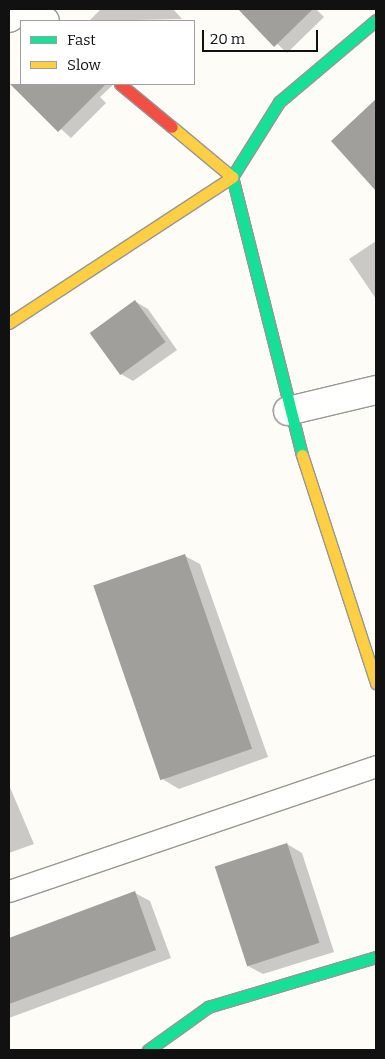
<!DOCTYPE html>
<style>
body{margin:0}
#map{position:relative;width:385px;height:1059px;overflow:hidden;background:#fdfcf7;font-family:Bitter,serif}
div>[style]{position:absolute}
.shadow>*{inset:0;background:#0003}
.building>*{inset:0;background:#a19f9c;transform-origin:0 0}
.roads{filter:drop-shadow(1px 0 #979795) drop-shadow(-1px 0 #979795) drop-shadow(0 1px #979795) drop-shadow(0 -1px #979795)}
.lane>*{height:21px;margin:-10.5px;padding:0 10.5px;transform-origin:10.5px;border-radius:10.5px;background:#fffffe}
.street>*{height:28px;margin:-14px;padding:0 14px;transform-origin:14px;border-radius:14px;background:#fffffe}
.fast>*{height:11px;margin:-5.5px;padding:0 5.5px;transform-origin:5.5px;border-radius:5.5px;background:#16e098}
.slow>*{height:11px;margin:-5.5px;padding:0 5.5px;transform-origin:5.5px;border-radius:5.5px;background:#ffcf43}
.jam>*{height:11px;margin:-5.5px;padding:0 5.5px;transform-origin:5.5px;border-radius:5.5px;background:#f24e42}
span{translate:-50% -50%;white-space:nowrap;text-align:center;line-height:1.15;-webkit-text-stroke:5px #fff;paint-order:stroke}
.frame{position:absolute;inset:0;border:10px solid #111;pointer-events:none}
.legend{position:absolute;left:20px;top:20px;width:175px;height:65px;box-sizing:border-box;background:#fff;border:1px solid #a0a0a0;margin:0;padding:6px 9px;list-style:none;font-size:15px;color:#111}
.legend li{display:flex;align-items:center;gap:10px;height:25px}
.legend b{width:25px;border:1px solid #a0a0a0}
.scale{position:absolute;left:202px;top:30px;width:116px;height:22px;box-sizing:border-box;border:2px solid #111;border-top:0;padding-left:6px;font-size:15px;line-height:18px;white-space:nowrap;color:#111;-webkit-text-stroke:4px #fff;paint-order:stroke}
</style>
<div id="map">
<div class="shadow">
<div style="clip-path:polygon(101px 9px,173px 9px,182px 19px,89px 21px)"></div>
<div style="clip-path:polygon(240px 9px,316px 9px,324px 17px,287px 53px)"></div>
<div style="clip-path:polygon(28px 84px,114px 84px,100px 97px,106px 103px,71px 138px,20px 92px)"></div>
<div style="clip-path:polygon(376px 101px,376px 184px,332px 141px)"></div>
<div style="clip-path:polygon(376px 241px,376px 299px,349px 259px)"></div>
<div style="clip-path:polygon(136px 302px,148px 309px,177px 350px,133px 381px,121px 374px)"></div>
<div style="clip-path:polygon(185px 556px,200px 564px,268px 757px,179px 789px,164px 780px)"></div>
<div style="clip-path:polygon(9px 785px,34px 844px,9px 853px)"></div>
<div style="clip-path:polygon(287px 844px,302px 853px,334px 952px,263px 974px,248px 966px)"></div>
<div style="clip-path:polygon(135px 893px,150px 901px,171px 958px,9px 1018px,9px 939px)"></div>
</div>
<div class="building">
<div style="clip-path:polygon(238px 9px,313px 9px,274px 47px)"></div>
<div style="clip-path:polygon(10px 84px,105px 84px,105px 85px,58px 132px)"></div>
<div style="clip-path:polygon(376px 99px,376px 191px,331px 141px)"></div>
<div style="left:135px;top:300px;width:52px;height:56px;rotate:54deg"></div>
<div style="left:185px;top:554px;width:206px;height:97px;rotate:71deg"></div>
<div style="left:287px;top:843px;width:105px;height:76px;rotate:72deg"></div>
<div style="clip-path:polygon(135px 891px,156px 950px,9px 1004px,9px 938px)"></div>
</div>
<div class="roads">
<div class="lane">
<div style="left:9px;top:891px;width:388px;rotate:-18.8deg"></div>
</div>
<div class="street">
<div style="left:30px;top:9px;width:19px;rotate:39deg"></div>
<div style="left:9px;top:18px;width:14px;rotate:-39deg"></div>
<div style="left:288px;top:411px;width:90px;rotate:-13.4deg"></div>
</div>
<div class="fast">
<div style="left:302px;top:455px;width:287px;rotate:-104.1deg"></div>
<div style="left:232px;top:177px;width:89px;rotate:-57.9deg"></div>
<div style="left:279px;top:102px;width:127px;rotate:-40.2deg"></div>
<div style="left:148px;top:1050px;width:74px;rotate:-35.6deg"></div>
<div style="left:208px;top:1007px;width:175px;rotate:-16.6deg"></div>
</div>
<div class="slow">
<div style="left:9px;top:323px;width:267px;rotate:-33.2deg"></div>
<div style="left:232px;top:177px;width:78px;rotate:-140.2deg"></div>
<div style="left:302px;top:455px;width:240px;rotate:72deg"></div>
</div>
<div class="jam">
<div style="left:120px;top:84px;width:67px;rotate:39.6deg"></div>
</div>
</div>
<div class="frame"></div>
<ul class="legend">
<li><b style="height:6px;background:#16e098"></b>Fast</li>
<li><b style="height:6px;background:#ffcf43"></b>Slow</li>
</ul>
<div class="scale">20 m</div>
</div>
